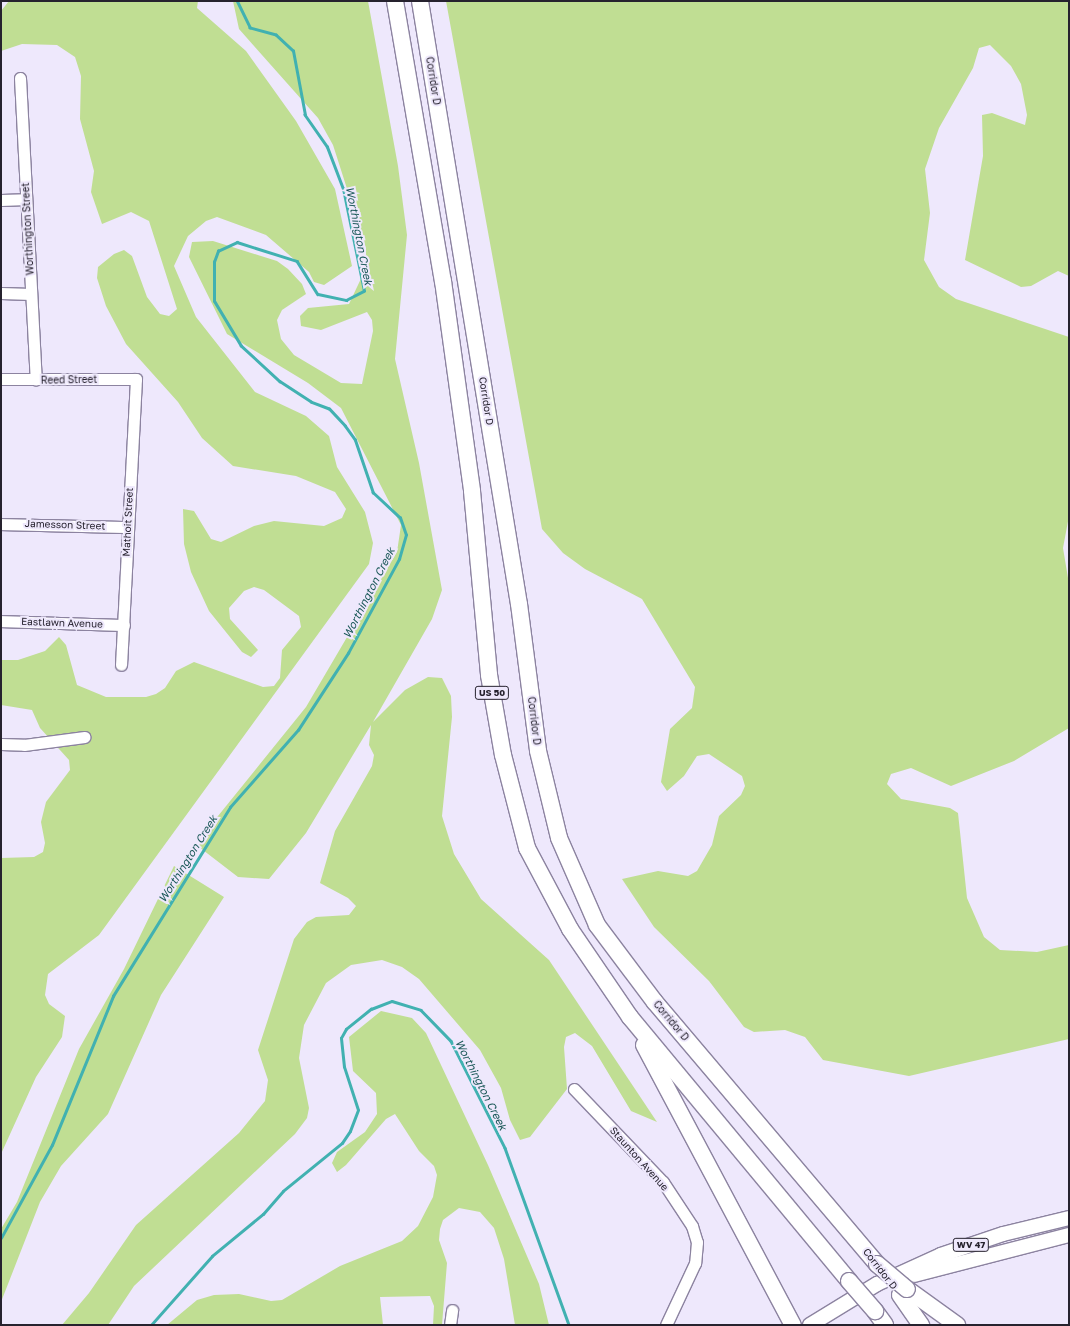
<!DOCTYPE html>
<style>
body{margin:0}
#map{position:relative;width:1070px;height:1326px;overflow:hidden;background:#eee8fc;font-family:"Golos Text",sans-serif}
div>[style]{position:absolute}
.green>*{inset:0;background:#c0de93}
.stream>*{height:2.5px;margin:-1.25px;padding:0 1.25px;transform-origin:1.25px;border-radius:1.25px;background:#41b1b1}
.roads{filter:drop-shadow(1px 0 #8c83a0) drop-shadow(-1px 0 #8c83a0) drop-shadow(0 1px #8c83a0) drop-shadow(0 -1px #8c83a0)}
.minor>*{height:11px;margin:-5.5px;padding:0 5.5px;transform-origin:5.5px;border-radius:5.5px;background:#fff}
.major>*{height:14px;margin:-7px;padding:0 7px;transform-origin:7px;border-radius:7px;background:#fff}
.highway>*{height:16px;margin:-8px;padding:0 8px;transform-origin:8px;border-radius:8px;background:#fff}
.bridges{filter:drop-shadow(1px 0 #8c83a0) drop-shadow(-1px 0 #8c83a0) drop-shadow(0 1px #8c83a0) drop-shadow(0 -1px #8c83a0)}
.highway-bridge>*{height:16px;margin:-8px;padding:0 8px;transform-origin:8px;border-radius:8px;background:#fff}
span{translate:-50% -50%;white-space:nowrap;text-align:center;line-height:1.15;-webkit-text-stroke:4px #eee8fc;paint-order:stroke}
.shield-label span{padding:1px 3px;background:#eee8fc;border:1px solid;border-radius:3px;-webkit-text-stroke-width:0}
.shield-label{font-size:9px;color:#26222e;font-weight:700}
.street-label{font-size:10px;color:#26222e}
.water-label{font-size:11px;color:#1a5858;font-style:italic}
.frame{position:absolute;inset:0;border:2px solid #26222e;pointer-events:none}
</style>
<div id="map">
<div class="green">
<div style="clip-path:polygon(9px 1px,198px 1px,197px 8px,246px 51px,296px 121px,335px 189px,352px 266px,324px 285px,314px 282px,309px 272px,266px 235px,217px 217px,206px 221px,188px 236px,174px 266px,196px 317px,255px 392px,306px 416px,329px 436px,337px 467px,365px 512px,373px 543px,369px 564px,99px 935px,48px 974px,45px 995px,49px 1004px,65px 1016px,62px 1037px,36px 1077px,1px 1154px,1px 858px,34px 857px,43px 852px,45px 843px,41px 822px,46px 802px,70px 770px,69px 760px,40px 728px,32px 710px,1px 705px,1px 660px,18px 660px,45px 651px,59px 637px,66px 645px,77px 685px,106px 697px,146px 697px,156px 694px,165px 688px,176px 671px,194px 662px,263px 687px,274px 686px,280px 678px,282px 650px,301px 627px,299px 616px,264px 590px,254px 587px,244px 591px,229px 608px,230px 619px,258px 650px,251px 657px,242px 652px,209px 611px,191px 572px,184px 544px,183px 509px,194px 511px,211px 539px,221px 542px,254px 526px,274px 521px,324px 526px,342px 518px,346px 509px,335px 492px,296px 476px,233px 466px,202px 438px,178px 402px,126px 344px,106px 306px,97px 278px,98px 267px,114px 254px,124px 250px,132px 256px,147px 297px,160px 314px,169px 316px,177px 309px,149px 221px,131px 212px,102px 224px,91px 192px,94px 171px,80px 119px,81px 76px,75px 57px,57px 45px,22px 44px,1px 51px,1px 11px)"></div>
<div style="clip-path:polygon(233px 1px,368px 1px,398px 166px,407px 235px,395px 359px,419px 463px,442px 590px,432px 619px,373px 722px,405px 690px,428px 677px,442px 678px,451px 696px,452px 717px,442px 816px,454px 854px,481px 899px,549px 960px,657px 1122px,631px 1111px,592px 1046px,575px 1033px,566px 1037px,564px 1047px,567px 1089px,530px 1137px,520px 1140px,510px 1120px,501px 1088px,480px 1050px,419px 979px,402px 967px,382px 960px,351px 965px,326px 983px,304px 1025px,299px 1058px,309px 1108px,307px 1118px,295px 1134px,134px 1286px,108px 1325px,62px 1325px,89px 1293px,136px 1225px,239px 1133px,265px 1101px,268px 1080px,258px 1050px,294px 939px,307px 922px,316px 917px,349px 915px,356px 906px,348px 898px,320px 883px,335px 831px,372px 766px,374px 755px,369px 745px,371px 725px,306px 833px,269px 879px,238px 877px,199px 847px,201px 837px,306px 707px,397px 552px,401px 525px,341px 408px,308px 383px,227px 334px,189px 257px,192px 242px,213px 241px,277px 261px,288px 269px,302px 284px,306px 294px,282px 310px,277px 320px,281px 339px,294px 355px,341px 383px,362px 384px,373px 331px,372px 320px,367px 312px,321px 330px,301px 326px,300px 316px,308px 308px,349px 304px,366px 268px,366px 248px,333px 145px,318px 118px,239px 29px)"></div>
<div style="clip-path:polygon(446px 1px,1069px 1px,1069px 276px,1058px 271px,1031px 286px,1021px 287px,965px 260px,983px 156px,982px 115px,992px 113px,1025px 125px,1027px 115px,1021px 84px,1011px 66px,990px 45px,979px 48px,973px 68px,939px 128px,925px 169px,930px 213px,924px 260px,939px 287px,956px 299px,1069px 337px,1069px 516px,1063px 548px,1069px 584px,1069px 728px,1014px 761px,951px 786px,911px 768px,891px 774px,887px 784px,901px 799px,950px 808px,958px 813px,967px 898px,984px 937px,1000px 950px,1037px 952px,1069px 945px,1069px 1039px,909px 1076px,823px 1060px,805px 1037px,785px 1030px,754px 1032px,744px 1027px,709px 981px,654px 927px,622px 879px,658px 871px,688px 876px,697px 871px,712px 845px,719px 816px,741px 795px,745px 786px,742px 776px,709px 754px,697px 756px,684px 776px,667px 791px,661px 782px,670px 729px,692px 708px,695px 687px,642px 599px,585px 569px,563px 553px,542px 529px)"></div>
<div style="clip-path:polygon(174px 866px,224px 897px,161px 995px,108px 1114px,61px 1166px,40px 1202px,1px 1302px,1px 1229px,17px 1202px,79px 1049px,124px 969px)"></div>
<div style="clip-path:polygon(381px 1011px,412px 1018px,426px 1033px,488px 1165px,539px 1284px,549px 1325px,515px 1325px,504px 1259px,494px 1228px,480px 1212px,459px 1208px,443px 1220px,440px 1229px,439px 1240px,447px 1263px,442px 1325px,433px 1325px,434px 1306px,430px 1296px,380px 1297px,383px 1325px,167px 1325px,197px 1300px,214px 1295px,239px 1294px,271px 1301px,282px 1300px,340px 1266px,402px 1241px,418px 1226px,433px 1197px,437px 1175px,434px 1166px,419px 1151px,395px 1114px,386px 1119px,346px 1165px,337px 1172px,332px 1163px,337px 1152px,365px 1132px,377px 1114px,376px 1093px,353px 1071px,349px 1037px)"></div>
</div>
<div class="stream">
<div style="left:1px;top:1238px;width:106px;rotate:-61.3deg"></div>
<div style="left:52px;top:1145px;width:161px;rotate:-67.7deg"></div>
<div style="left:113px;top:996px;width:222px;rotate:-58.2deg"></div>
<div style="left:230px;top:807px;width:103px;rotate:-48.6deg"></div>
<div style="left:298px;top:730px;width:92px;rotate:-57deg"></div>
<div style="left:348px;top:653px;width:107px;rotate:-61.5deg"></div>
<div style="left:399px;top:559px;width:25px;rotate:-74deg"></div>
<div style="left:406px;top:535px;width:18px;rotate:-109deg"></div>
<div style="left:400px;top:518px;width:37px;rotate:-137deg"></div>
<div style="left:373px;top:493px;width:56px;rotate:-108.8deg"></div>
<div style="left:355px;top:440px;width:17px;rotate:-126deg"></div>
<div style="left:345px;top:426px;width:23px;rotate:-133deg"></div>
<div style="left:329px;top:409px;width:19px;rotate:-159deg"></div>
<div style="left:311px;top:402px;width:37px;rotate:-147deg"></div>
<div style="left:280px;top:382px;width:53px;rotate:-137.3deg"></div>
<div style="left:241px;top:346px;width:52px;rotate:-121deg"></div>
<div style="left:214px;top:301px;width:39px;rotate:-90deg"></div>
<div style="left:214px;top:262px;width:12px;rotate:-70deg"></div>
<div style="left:218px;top:251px;width:21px;rotate:-25deg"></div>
<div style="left:237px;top:242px;width:63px;rotate:17.6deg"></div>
<div style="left:297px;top:261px;width:39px;rotate:58deg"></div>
<div style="left:318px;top:294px;width:29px;rotate:12deg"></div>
<div style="left:346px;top:300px;width:20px;rotate:-27deg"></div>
<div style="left:364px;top:291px;width:104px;rotate:-101.6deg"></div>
<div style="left:343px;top:189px;width:45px;rotate:-110.9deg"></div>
<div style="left:327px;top:147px;width:39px;rotate:-125deg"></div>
<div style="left:305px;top:115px;width:65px;rotate:-100.6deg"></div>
<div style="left:293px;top:51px;width:23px;rotate:-137deg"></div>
<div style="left:276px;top:35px;width:27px;rotate:-165deg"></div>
<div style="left:250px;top:28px;width:30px;rotate:-116deg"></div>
<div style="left:151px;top:1325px;width:92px;rotate:-48.5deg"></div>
<div style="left:212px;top:1256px;width:66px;rotate:-39.5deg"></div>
<div style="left:263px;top:1214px;width:30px;rotate:-49deg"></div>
<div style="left:283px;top:1191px;width:76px;rotate:-39.1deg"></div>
<div style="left:342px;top:1143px;width:14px;rotate:-56deg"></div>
<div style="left:350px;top:1131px;width:22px;rotate:-69deg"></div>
<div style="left:358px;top:1110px;width:45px;rotate:-108deg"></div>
<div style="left:344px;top:1067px;width:29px;rotate:-96deg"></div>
<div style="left:341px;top:1038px;width:10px;rotate:-61deg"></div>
<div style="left:346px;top:1029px;width:32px;rotate:-39deg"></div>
<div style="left:371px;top:1009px;width:22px;rotate:-21deg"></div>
<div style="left:392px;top:1001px;width:30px;rotate:17deg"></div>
<div style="left:421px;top:1010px;width:43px;rotate:45.9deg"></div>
<div style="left:451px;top:1041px;width:120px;rotate:63.2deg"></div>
<div style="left:505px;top:1148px;width:188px;rotate:70.1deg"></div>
</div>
<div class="roads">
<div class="minor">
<div style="left:20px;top:78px;width:302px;rotate:87deg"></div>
<div style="left:1px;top:200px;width:25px;rotate:-2deg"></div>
<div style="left:1px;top:293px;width:30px;rotate:2deg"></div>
<div style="left:1px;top:379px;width:135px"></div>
<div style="left:136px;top:379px;width:286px;rotate:93deg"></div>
<div style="left:1px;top:524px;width:127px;rotate:1.4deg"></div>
<div style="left:1px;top:621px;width:123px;rotate:1.9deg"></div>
<div style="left:1px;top:744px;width:23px;rotate:2deg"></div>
<div style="left:24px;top:745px;width:61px;rotate:-7.6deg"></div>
<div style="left:574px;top:1089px;width:129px;rotate:46.3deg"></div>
<div style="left:663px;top:1182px;width:53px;rotate:56.6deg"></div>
<div style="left:692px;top:1226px;width:17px;rotate:73deg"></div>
<div style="left:697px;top:1242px;width:21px;rotate:95deg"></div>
<div style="left:695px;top:1263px;width:68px;rotate:115.1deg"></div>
<div style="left:450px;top:1325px;width:15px;rotate:-82deg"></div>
</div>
<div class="major">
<div style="left:914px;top:1275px;width:160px;rotate:-14.5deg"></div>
<div style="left:810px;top:1325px;width:79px;rotate:-31.5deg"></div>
<div style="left:877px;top:1284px;width:70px;rotate:-24.4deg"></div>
<div style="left:941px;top:1255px;width:65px;rotate:-18.7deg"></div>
<div style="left:1003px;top:1234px;width:68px;rotate:-13.6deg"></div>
</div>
<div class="highway">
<div style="left:395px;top:1px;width:284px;rotate:80.3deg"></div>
<div style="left:443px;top:281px;width:212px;rotate:82.1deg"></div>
<div style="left:472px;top:491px;width:185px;rotate:84.7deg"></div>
<div style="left:489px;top:675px;width:81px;rotate:80.1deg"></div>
<div style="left:503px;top:755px;width:96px;rotate:75.5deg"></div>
<div style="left:527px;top:848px;width:92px;rotate:62deg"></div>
<div style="left:570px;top:929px;width:107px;rotate:55.7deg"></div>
<div style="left:630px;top:1017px;width:343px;rotate:50.3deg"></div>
<div style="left:420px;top:1px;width:611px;rotate:80.68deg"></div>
<div style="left:519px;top:604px;width:148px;rotate:82.6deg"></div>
<div style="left:538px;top:751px;width:89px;rotate:76.4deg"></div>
<div style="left:559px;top:838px;width:95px;rotate:66.4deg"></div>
<div style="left:597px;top:925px;width:95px;rotate:53.1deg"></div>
<div style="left:654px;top:1001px;width:345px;rotate:49.7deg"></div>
<div style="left:644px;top:1045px;width:317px;rotate:62deg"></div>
<div style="left:907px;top:1289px;width:62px;rotate:35.8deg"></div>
<div style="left:900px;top:1295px;width:37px;rotate:55deg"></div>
<div style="left:875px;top:1311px;width:17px;rotate:54deg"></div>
</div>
</div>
<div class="bridges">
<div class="highway-bridge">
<div style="left:877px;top:1264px;width:39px;rotate:40deg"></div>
<div style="left:849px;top:1281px;width:40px;rotate:49deg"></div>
</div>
</div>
<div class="shield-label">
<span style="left:492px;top:693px">US 50</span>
<span style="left:971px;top:1245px">WV 47</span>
</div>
<div class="street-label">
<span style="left:433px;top:81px;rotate:81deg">Corridor D</span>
<span style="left:28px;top:229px;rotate:-93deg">Worthington Street</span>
<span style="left:69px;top:380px;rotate:-1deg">Reed Street</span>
<span style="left:486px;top:401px;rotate:81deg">Corridor D</span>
<span style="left:128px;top:522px;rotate:-87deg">Mathoit Street</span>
<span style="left:65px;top:525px;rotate:2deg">Jamesson Street</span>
<span style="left:62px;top:623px;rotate:2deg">Eastlawn Avenue</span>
<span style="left:534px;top:721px;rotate:83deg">Corridor D</span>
<span style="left:671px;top:1021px;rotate:50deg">Corridor D</span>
<span style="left:639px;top:1159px;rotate:48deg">Staunton Avenue</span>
<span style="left:880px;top:1269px;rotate:52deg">Corridor D</span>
</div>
<div class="water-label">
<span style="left:359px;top:236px;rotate:79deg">Worthington Creek</span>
<span style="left:369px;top:593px;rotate:-63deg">Worthington Creek</span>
<span style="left:188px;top:859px;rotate:-58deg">Worthington Creek</span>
<span style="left:481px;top:1085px;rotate:63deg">Worthington Creek</span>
</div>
<div class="frame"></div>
</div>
